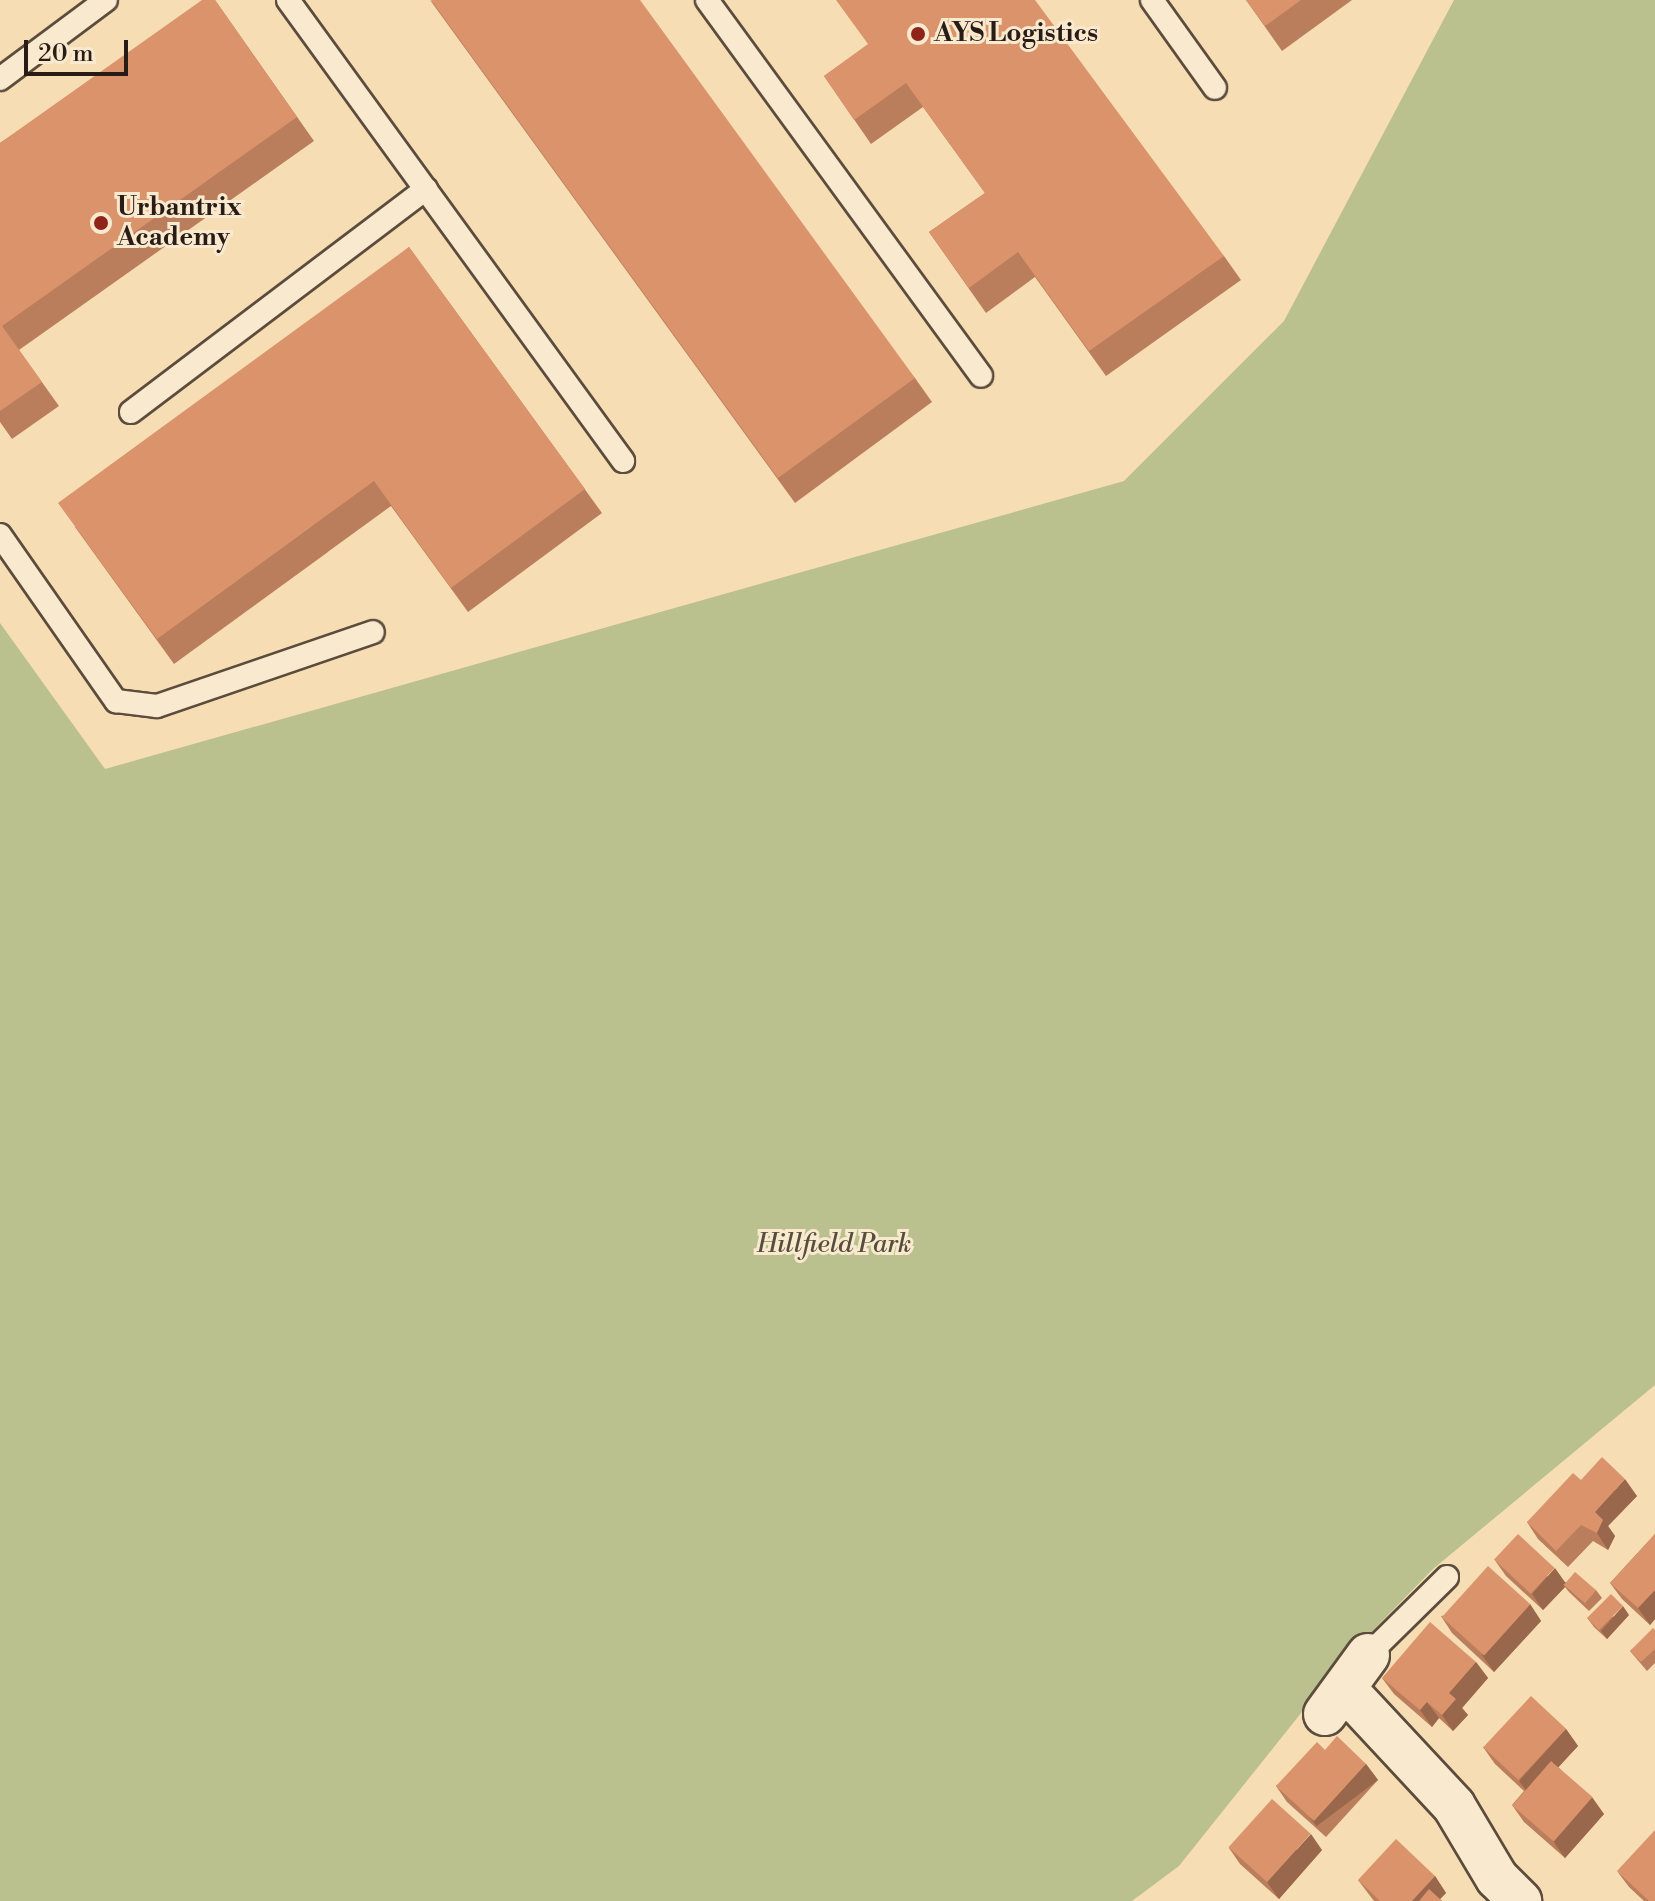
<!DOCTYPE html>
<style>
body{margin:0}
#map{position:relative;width:1655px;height:1901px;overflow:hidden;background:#f6ddb3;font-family:"Libre Bodoni",serif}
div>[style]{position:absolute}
.green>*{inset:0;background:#bbc18e}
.roads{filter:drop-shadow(2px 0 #5c4c3d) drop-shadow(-2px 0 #5c4c3d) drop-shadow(0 2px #5c4c3d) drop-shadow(0 -2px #5c4c3d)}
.service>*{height:22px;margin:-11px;padding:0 11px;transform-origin:11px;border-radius:11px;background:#f9e9ce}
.minor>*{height:42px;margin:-21px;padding:0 21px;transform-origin:21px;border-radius:21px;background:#f9e9ce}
.wall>*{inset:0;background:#bb7e5c}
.shaded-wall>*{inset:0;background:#99674b;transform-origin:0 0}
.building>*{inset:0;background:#da936b;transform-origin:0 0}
.dots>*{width:22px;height:22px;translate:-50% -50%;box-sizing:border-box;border:4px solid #f9e9ce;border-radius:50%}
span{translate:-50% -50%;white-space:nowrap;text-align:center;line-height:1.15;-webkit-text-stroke:6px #f9e9ce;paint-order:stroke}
.poi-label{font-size:26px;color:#291c16;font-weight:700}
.left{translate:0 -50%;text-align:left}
.park-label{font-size:26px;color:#554e3a;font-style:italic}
.scale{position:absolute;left:24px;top:40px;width:104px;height:36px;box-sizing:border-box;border:4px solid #291c16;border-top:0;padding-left:10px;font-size:24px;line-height:28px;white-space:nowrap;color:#291c16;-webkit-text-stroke:6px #f9e9ce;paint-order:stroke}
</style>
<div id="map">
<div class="green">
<div style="clip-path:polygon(1454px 0,1655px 0,1655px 1385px,1433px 1569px,1341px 1663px,1179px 1866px,1132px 1901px,0 1901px,0 623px,105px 769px,1124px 481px,1284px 321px)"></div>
</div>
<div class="roads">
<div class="service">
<div style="left:288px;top:0;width:570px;rotate:53.99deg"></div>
<div style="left:707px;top:0;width:465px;rotate:53.9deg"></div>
<div style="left:1152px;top:0;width:108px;rotate:54.4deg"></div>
<div style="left:0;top:79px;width:132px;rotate:-36.7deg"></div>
<div style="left:131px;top:412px;width:370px;rotate:-37.1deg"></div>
<div style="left:0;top:535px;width:203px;rotate:55.1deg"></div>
<div style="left:116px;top:701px;width:41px;rotate:7deg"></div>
<div style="left:157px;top:706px;width:228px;rotate:-18.9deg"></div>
<div style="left:1368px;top:1655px;width:111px;rotate:-44.6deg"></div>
</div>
<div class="minor">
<div style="left:1346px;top:1690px;width:158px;rotate:47deg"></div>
<div style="left:1454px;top:1806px;width:84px;rotate:59.2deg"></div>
<div style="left:1497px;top:1878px;width:33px;rotate:45deg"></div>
<div style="left:1325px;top:1714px;width:73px;rotate:-53.9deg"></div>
</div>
</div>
<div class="wall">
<div style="clip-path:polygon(215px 0,314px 141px,19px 350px,59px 406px,12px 439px,0 422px,0 143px)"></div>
<div style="clip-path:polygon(430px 0,915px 378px,932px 402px,795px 503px)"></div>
<div style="clip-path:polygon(1246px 0,1352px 0,1282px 51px)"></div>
<div style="clip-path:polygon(868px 45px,1224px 256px,1241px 280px,1106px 376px,1035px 277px,986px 313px,929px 232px,985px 193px,923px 107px,871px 144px,824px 76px)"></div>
<div style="clip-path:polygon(409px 247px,602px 513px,468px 612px,391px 506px,174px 664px,75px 527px)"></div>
<div style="clip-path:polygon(1581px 1480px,1637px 1496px,1608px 1526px,1615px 1536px,1608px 1550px,1593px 1541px,1568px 1567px,1538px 1539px,1527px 1522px)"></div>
<div style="clip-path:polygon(1655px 1534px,1655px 1619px,1650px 1625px,1622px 1599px,1610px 1583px)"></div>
<div style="clip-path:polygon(1494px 1559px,1565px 1582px,1596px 1590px,1602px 1598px,1589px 1611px,1569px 1592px,1565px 1587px,1543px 1610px,1506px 1576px)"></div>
<div style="clip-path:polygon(1530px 1604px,1541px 1621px,1494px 1672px,1452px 1633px,1441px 1616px)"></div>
<div style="clip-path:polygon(1629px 1615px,1607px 1639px,1594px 1627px,1588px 1619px)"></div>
<div style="clip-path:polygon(1655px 1630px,1655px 1663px,1647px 1671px,1630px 1651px)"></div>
<div style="clip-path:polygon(1476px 1662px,1488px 1678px,1462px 1708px,1468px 1715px,1453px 1731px,1439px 1718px,1432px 1727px,1394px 1694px,1382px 1678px)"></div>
<div style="clip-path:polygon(1566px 1729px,1578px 1746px,1558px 1767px,1604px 1814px,1565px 1858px,1524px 1822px,1512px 1805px,1524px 1791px,1495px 1764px,1483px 1747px)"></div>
<div style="clip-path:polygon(1325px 1750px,1366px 1764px,1378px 1780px,1326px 1837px,1287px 1802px,1276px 1786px)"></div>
<div style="clip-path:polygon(1229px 1848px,1322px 1850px,1279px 1899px,1240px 1864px)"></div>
<div style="clip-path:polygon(1617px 1871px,1655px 1901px,1644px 1901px,1629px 1887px)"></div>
<div style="clip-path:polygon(1435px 1876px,1446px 1893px,1440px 1899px,1442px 1901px,1374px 1901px,1358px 1880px)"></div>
</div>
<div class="shaded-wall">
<div style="clip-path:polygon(1625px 1479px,1637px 1496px,1608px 1526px,1615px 1536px,1608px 1550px,1597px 1533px,1595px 1512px)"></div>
<div style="clip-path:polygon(1555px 1568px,1567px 1585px,1563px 1584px,1565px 1587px,1543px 1610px,1532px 1594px)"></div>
<div style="clip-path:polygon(1655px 1590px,1655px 1619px,1650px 1625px,1638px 1608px)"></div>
<div style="clip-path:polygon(1530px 1604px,1541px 1621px,1494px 1672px,1482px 1655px)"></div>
<div style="clip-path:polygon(1623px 1606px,1629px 1615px,1607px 1639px,1601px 1631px)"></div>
<div style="clip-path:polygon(1476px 1662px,1488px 1678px,1462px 1708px,1468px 1715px,1453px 1731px,1442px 1715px,1449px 1693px)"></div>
<div style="clip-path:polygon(1427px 1702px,1439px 1718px,1432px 1727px,1420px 1710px)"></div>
<div style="clip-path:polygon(1566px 1729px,1578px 1746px,1531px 1797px,1519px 1781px)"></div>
<div style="left:1366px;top:1764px;width:20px;height:77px;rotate:53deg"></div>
<div style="clip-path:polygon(1592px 1797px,1604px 1814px,1565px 1858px,1553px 1841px)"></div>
<div style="clip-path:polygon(1311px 1834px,1322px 1850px,1279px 1899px,1267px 1882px)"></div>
<div style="clip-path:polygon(1435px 1876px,1446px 1893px,1438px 1901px,1412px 1901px)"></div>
</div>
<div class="building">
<div style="clip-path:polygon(202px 0,215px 0,297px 117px,2px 326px,42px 382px,0 411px,0 143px)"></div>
<div style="clip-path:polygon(431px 0,640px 0,915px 378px,778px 478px)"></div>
<div style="clip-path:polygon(836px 0,1035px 0,1224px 256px,1089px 351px,1018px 252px,969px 288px,929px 232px,985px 193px,906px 83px,854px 120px,824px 76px,868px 44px)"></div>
<div style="clip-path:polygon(1246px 0,1301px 0,1265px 26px)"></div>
<div style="clip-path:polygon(409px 247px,585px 489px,451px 588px,374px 481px,157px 639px,58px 503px)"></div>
<div style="clip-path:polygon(1602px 1457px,1625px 1479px,1595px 1512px,1603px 1520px,1597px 1533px,1581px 1525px,1556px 1551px,1527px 1522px,1573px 1473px,1581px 1480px)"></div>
<div style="left:1518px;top:1534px;width:50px;height:35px;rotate:43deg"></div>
<div style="clip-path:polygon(1655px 1534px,1655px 1590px,1638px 1608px,1610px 1583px)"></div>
<div style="left:1488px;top:1566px;width:57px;height:69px;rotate:42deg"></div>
<div style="left:1575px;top:1572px;width:28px;height:17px;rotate:41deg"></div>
<div style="left:1611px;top:1594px;width:17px;height:34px;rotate:45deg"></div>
<div style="clip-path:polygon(1430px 1622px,1476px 1662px,1449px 1693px,1456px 1699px,1442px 1715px,1427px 1702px,1420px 1710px,1382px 1678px)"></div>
<div style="clip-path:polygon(1653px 1628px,1655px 1630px,1655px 1649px,1641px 1662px,1630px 1651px)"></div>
<div style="left:1531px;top:1696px;width:48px;height:70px;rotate:43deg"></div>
<div style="clip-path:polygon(1337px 1736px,1366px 1764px,1314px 1821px,1276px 1786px,1317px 1742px,1325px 1750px)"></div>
<div style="left:1551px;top:1761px;width:55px;height:59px;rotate:41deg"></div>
<div style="left:1272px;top:1799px;width:52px;height:65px;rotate:42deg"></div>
<div style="clip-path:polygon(1655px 1830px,1655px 1901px,1649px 1901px,1617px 1871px)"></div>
<div style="clip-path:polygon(1396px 1839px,1435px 1876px,1412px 1901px,1380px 1901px,1358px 1880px)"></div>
<div style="clip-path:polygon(1429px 1889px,1442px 1901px,1419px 1901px)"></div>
</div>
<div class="dots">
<div style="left:918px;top:34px;background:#8f2418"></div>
<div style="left:101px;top:223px;background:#8f2418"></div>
</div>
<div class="poi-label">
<span class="left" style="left:934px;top:34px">AYS Logistics</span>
<span class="left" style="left:117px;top:223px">Urbantrix<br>Academy</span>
</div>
<div class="park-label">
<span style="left:834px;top:1245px">Hillfield Park</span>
</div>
<div class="scale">20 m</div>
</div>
